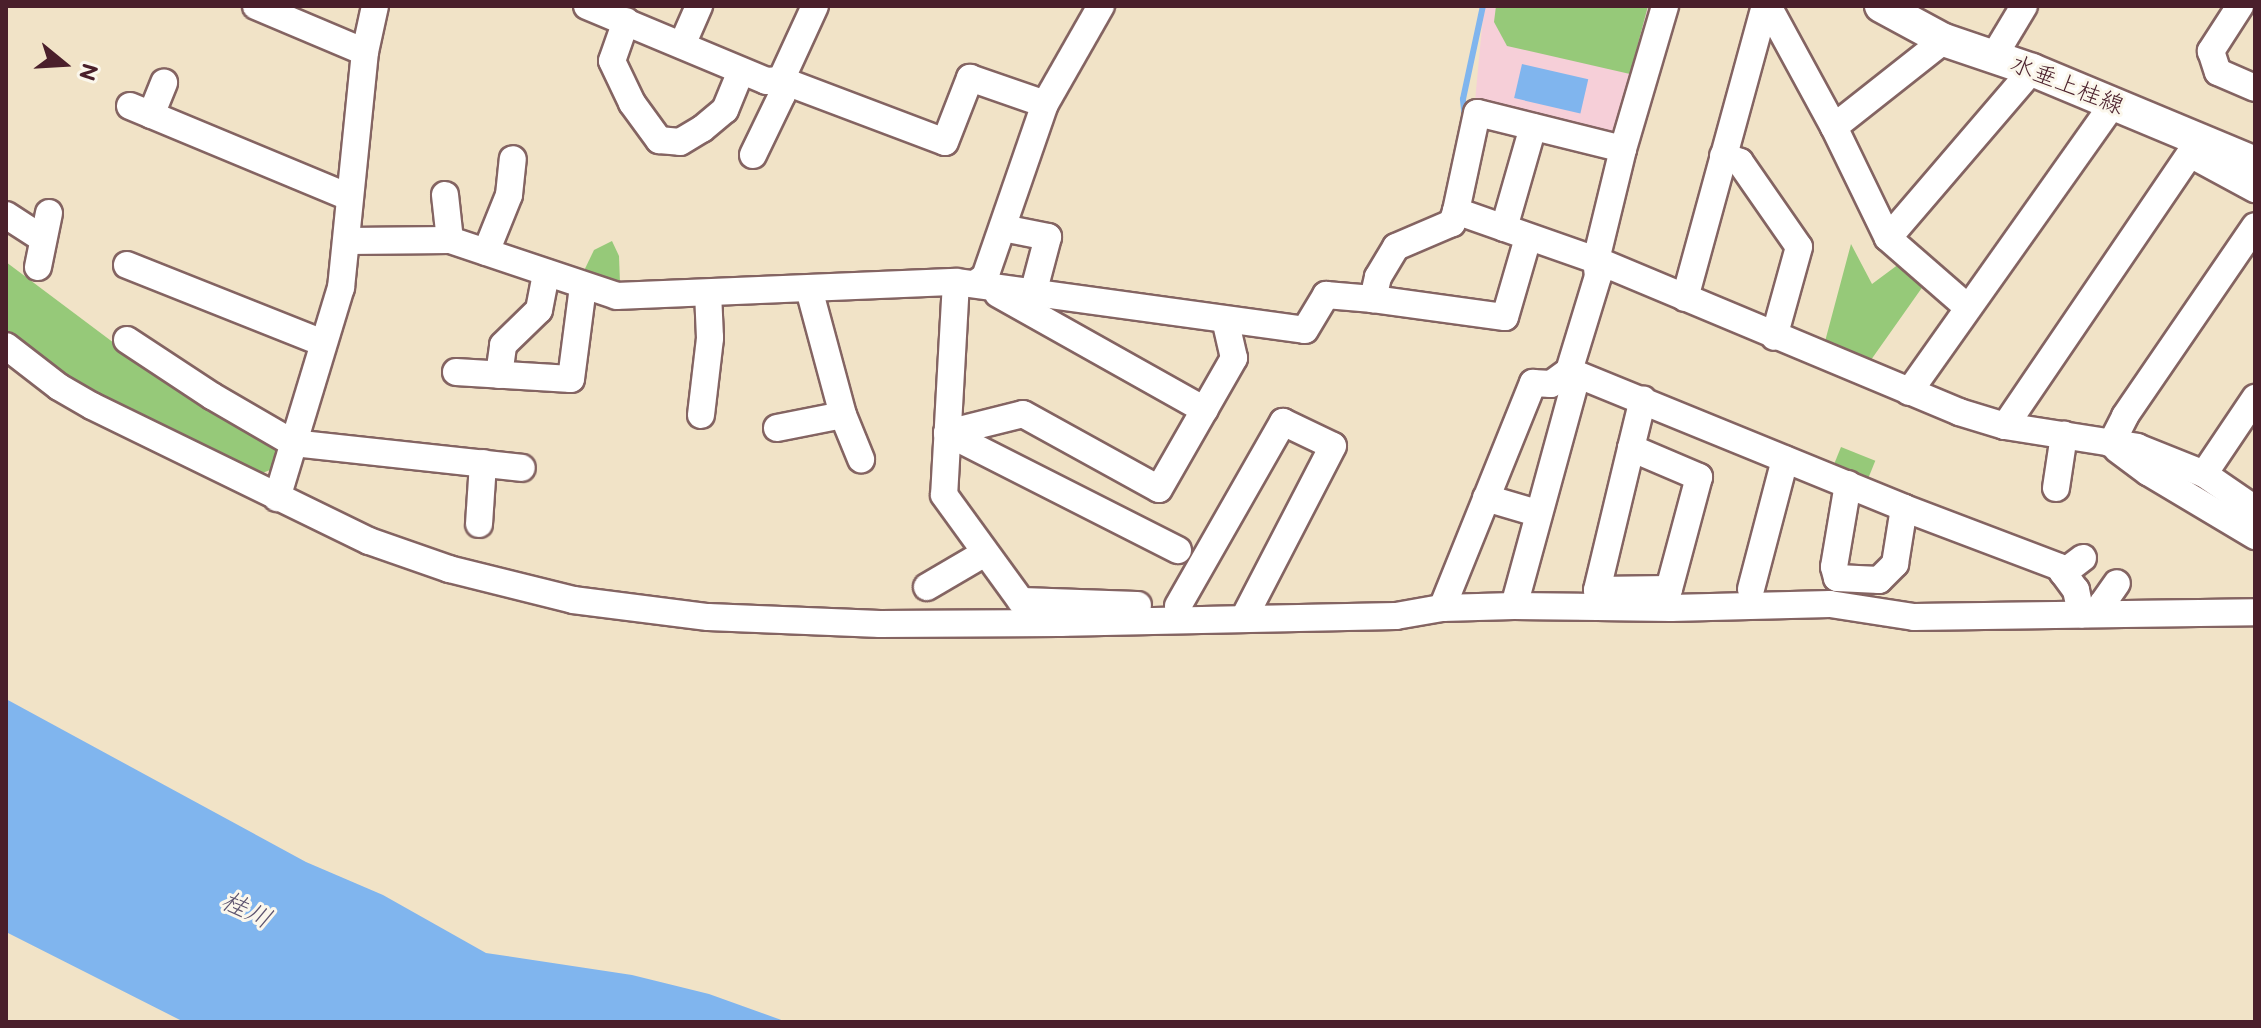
<!DOCTYPE html>
<meta charset="utf-8">
<style>
body{margin:0}
#map{position:relative;width:2261px;height:1028px;overflow:hidden;background:#f1e3c7;font-family:"Balsamiq Sans","Klee One",sans-serif}
div>[style]{position:absolute}
.built>*{inset:0;background:#f6cfd8}
.green>*{inset:0;background:#96c979;transform-origin:0 0}
.water>*{inset:0;background:#80b5ee;transform-origin:0 0}
.stream>*{height:6px;margin:-3px;padding:0 3px;transform-origin:3px;border-radius:3px;background:#80b5ee}
.roads{filter:drop-shadow(2px 0 #846462) drop-shadow(-2px 0 #846462) drop-shadow(0 2px #846462) drop-shadow(0 -2px #846462)}
.minor>*{height:26px;margin:-13px;padding:0 13px;transform-origin:13px;border-radius:13px;background:#fff}
.major>*{height:32px;margin:-16px;padding:0 16px;transform-origin:16px;border-radius:16px;background:#fff}
span{translate:-50% -50%;white-space:nowrap;text-align:center;line-height:1.15;-webkit-text-stroke:6px #fbf7ec;paint-order:stroke}
.street-label{font-size:24px;color:#4a1f2b}
.water-label{font-size:26px;color:#5d546f;font-style:italic}
.frame{position:absolute;inset:0;border:8px solid #4a1f2b;pointer-events:none}
.north{position:absolute;left:24px;top:24px;width:80px;height:80px;-webkit-text-stroke:6px #fbf7ec;paint-order:stroke;rotate:108deg;font-size:22px;font-weight:700;line-height:32px;text-align:center;color:#4a1f2b}
.north::after{content:'';display:block;margin:auto;width:28px;height:36px;background:#4a1f2b;clip-path:polygon(50% 0,100% 100%,50% 72%,0 100%)}
</style>
<div id="map">
<div class="built">
<div style="clip-path:polygon(1484px 6px,1653px 6px,1619px 131px,1611px 137px,1475px 101px)"></div>
</div>
<div class="green">
<div style="clip-path:polygon(1496px 6px,1648px 6px,1630px 74px,1507px 46px,1494px 22px)"></div>
<div style="clip-path:polygon(612px 241px,619px 256px,620px 283px,581px 277px,594px 250px)"></div>
<div style="clip-path:polygon(1851px 244px,1872px 284px,1903px 261px,1926px 282px,1866px 367px,1823px 349px)"></div>
<div style="clip-path:polygon(6px 262px,174px 388px,280px 451px,270px 470px,255px 476px,70px 384px,6px 333px)"></div>
<div style="left:1841px;top:447px;width:37px;height:25px;rotate:22deg"></div>
</div>
<div class="water">
<div style="left:1522px;top:64px;width:68px;height:35px;rotate:13deg"></div>
<div style="clip-path:polygon(6px 699px,306px 862px,383px 895px,486px 953px,632px 975px,709px 994px,787px 1022px,184px 1022px,6px 932px)"></div>
</div>
<div class="stream">
<div style="left:1465px;top:119px;width:20px;rotate:-96deg"></div>
<div style="left:1463px;top:99px;width:95px;rotate:-77.9deg"></div>
</div>
<div class="roads">
<div class="minor">
<div style="left:256px;top:6px;width:118px;rotate:22.9deg"></div>
<div style="left:587px;top:6px;width:194px;rotate:22.7deg"></div>
<div style="left:766px;top:81px;width:15px;rotate:-4deg"></div>
<div style="left:781px;top:80px;width:175px;rotate:20.7deg"></div>
<div style="left:945px;top:142px;width:69px;rotate:-68.7deg"></div>
<div style="left:970px;top:78px;width:79px;rotate:19.1deg"></div>
<div style="left:1768px;top:6px;width:138px;rotate:61.4deg"></div>
<div style="left:1834px;top:127px;width:123px;rotate:64.1deg"></div>
<div style="left:1888px;top:238px;width:105px;rotate:41.1deg"></div>
<div style="left:2240px;top:6px;width:54px;rotate:122.8deg"></div>
<div style="left:2211px;top:51px;width:22px;rotate:72deg"></div>
<div style="left:2218px;top:72px;width:40px;rotate:23.4deg"></div>
<div style="left:626px;top:21px;width:42px;rotate:109.3deg"></div>
<div style="left:612px;top:61px;width:47px;rotate:64.5deg"></div>
<div style="left:632px;top:103px;width:46px;rotate:53.9deg"></div>
<div style="left:659px;top:140px;width:21px;rotate:5deg"></div>
<div style="left:680px;top:142px;width:26px;rotate:-31deg"></div>
<div style="left:702px;top:129px;width:30px;rotate:-40deg"></div>
<div style="left:725px;top:110px;width:42px;rotate:-67.7deg"></div>
<div style="left:682px;top:45px;width:43px;rotate:-66.4deg"></div>
<div style="left:1994px;top:56px;width:58px;rotate:-59deg"></div>
<div style="left:130px;top:106px;width:237px;rotate:22.6deg"></div>
<div style="left:151px;top:115px;width:35px;rotate:-68deg"></div>
<div style="left:1834px;top:127px;width:140px;rotate:-38.3deg"></div>
<div style="left:1623px;top:149px;width:150px;rotate:-166.1deg"></div>
<div style="left:1477px;top:113px;width:100px;rotate:102.1deg"></div>
<div style="left:1456px;top:211px;width:148px;rotate:19.3deg"></div>
<div style="left:1596px;top:260px;width:394px;rotate:22.7deg"></div>
<div style="left:1959px;top:412px;width:48px;rotate:16.9deg"></div>
<div style="left:2005px;top:426px;width:134px;rotate:9deg"></div>
<div style="left:2137px;top:447px;width:72px;rotate:21.9deg"></div>
<div style="left:2204px;top:474px;width:62px;rotate:34.5deg"></div>
<div style="left:753px;top:155px;width:67px;rotate:-64.2deg"></div>
<div style="left:782px;top:95px;width:15px;rotate:-94deg"></div>
<div style="left:781px;top:80px;width:81px;rotate:-65.3deg"></div>
<div style="left:2192px;top:155px;width:72px;rotate:28.4deg"></div>
<div style="left:1723px;top:156px;width:18px;rotate:19deg"></div>
<div style="left:1740px;top:162px;width:103px;rotate:55.2deg"></div>
<div style="left:1799px;top:247px;width:93px;rotate:105.5deg"></div>
<div style="left:445px;top:195px;width:45px;rotate:83.7deg"></div>
<div style="left:1456px;top:211px;width:13px;rotate:108deg"></div>
<div style="left:1452px;top:223px;width:61px;rotate:156.8deg"></div>
<div style="left:1396px;top:247px;width:35px;rotate:121deg"></div>
<div style="left:1378px;top:277px;width:23px;rotate:103deg"></div>
<div style="left:1373px;top:299px;width:133px;rotate:7.8deg"></div>
<div style="left:1505px;top:317px;width:82px;rotate:-73.8deg"></div>
<div style="left:6px;top:215px;width:44px;rotate:33deg"></div>
<div style="left:1003px;top:228px;width:46px;rotate:11.3deg"></div>
<div style="left:1048px;top:237px;width:55px;rotate:104.8deg"></div>
<div style="left:1504px;top:228px;width:105px;rotate:-74deg"></div>
<div style="left:1888px;top:238px;width:221px;rotate:-49.4deg"></div>
<div style="left:347px;top:241px;width:103px;rotate:-0.6deg"></div>
<div style="left:450px;top:240px;width:176px;rotate:18.5deg"></div>
<div style="left:617px;top:296px;width:339px;rotate:-2.4deg"></div>
<div style="left:956px;top:282px;width:352px;rotate:7.8deg"></div>
<div style="left:1305px;top:330px;width:41px;rotate:-59deg"></div>
<div style="left:1326px;top:295px;width:47px;rotate:4.9deg"></div>
<div style="left:486px;top:252px;width:61px;rotate:-68deg"></div>
<div style="left:509px;top:195px;width:36px;rotate:-84deg"></div>
<div style="left:127px;top:265px;width:211px;rotate:21.7deg"></div>
<div style="left:38px;top:267px;width:55px;rotate:-78.5deg"></div>
<div style="left:956px;top:282px;width:213px;rotate:93.2deg"></div>
<div style="left:944px;top:495px;width:131px;rotate:54deg"></div>
<div style="left:1021px;top:601px;width:117px;rotate:2deg"></div>
<div style="left:976px;top:283px;width:11px;rotate:-34deg"></div>
<div style="left:985px;top:277px;width:183px;rotate:-70.9deg"></div>
<div style="left:1045px;top:104px;width:113px;rotate:-60.3deg"></div>
<div style="left:809px;top:289px;width:131px;rotate:74.9deg"></div>
<div style="left:843px;top:415px;width:48px;rotate:67.8deg"></div>
<div style="left:998px;top:294px;width:237px;rotate:29.3deg"></div>
<div style="left:1685px;top:298px;width:303px;rotate:-74.7deg"></div>
<div style="left:127px;top:340px;width:102px;rotate:33.4deg"></div>
<div style="left:212px;top:396px;width:94px;rotate:30.1deg"></div>
<div style="left:293px;top:443px;width:230px;rotate:6.2deg"></div>
<div style="left:6px;top:346px;width:67px;rotate:37.7deg"></div>
<div style="left:59px;top:387px;width:38px;rotate:30deg"></div>
<div style="left:92px;top:406px;width:308px;rotate:26deg"></div>
<div style="left:369px;top:541px;width:85px;rotate:19.3deg"></div>
<div style="left:449px;top:569px;width:128px;rotate:14deg"></div>
<div style="left:573px;top:600px;width:136px;rotate:7.2deg"></div>
<div style="left:708px;top:617px;width:172px;rotate:2.3deg"></div>
<div style="left:880px;top:624px;width:180px;rotate:-0.3deg"></div>
<div style="left:1060px;top:623px;width:336px;rotate:-1.2deg"></div>
<div style="left:1396px;top:616px;width:47px;rotate:-9.9deg"></div>
<div style="left:1442px;top:608px;width:72px;rotate:-1.6deg"></div>
<div style="left:1514px;top:606px;width:157px;rotate:0.7deg"></div>
<div style="left:1671px;top:608px;width:159px;rotate:-1.4deg"></div>
<div style="left:1830px;top:604px;width:85px;rotate:8.8deg"></div>
<div style="left:1914px;top:617px;width:341px;rotate:-0.8deg"></div>
<div style="left:1569px;top:371px;width:362px;rotate:22.2deg"></div>
<div style="left:1904px;top:508px;width:166px;rotate:20.8deg"></div>
<div style="left:2059px;top:567px;width:29px;rotate:54deg"></div>
<div style="left:2076px;top:590px;width:25px;rotate:78deg"></div>
<div style="left:456px;top:372px;width:115px;rotate:3.5deg"></div>
<div style="left:571px;top:379px;width:94px;rotate:-82.6deg"></div>
<div style="left:499px;top:375px;width:30px;rotate:-82deg"></div>
<div style="left:503px;top:345px;width:50px;rotate:-44.2deg"></div>
<div style="left:539px;top:310px;width:38px;rotate:-79deg"></div>
<div style="left:1909px;top:392px;width:353px;rotate:-54.7deg"></div>
<div style="left:701px;top:415px;width:78px;rotate:-83.3deg"></div>
<div style="left:710px;top:338px;width:45px;rotate:-92.5deg"></div>
<div style="left:2005px;top:426px;width:348px;rotate:-55.8deg"></div>
<div style="left:777px;top:428px;width:67px;rotate:-11.1deg"></div>
<div style="left:947px;top:433px;width:78px;rotate:-14deg"></div>
<div style="left:1023px;top:414px;width:155px;rotate:28.9deg"></div>
<div style="left:1159px;top:489px;width:151px;rotate:-60.2deg"></div>
<div style="left:1234px;top:358px;width:39px;rotate:-103deg"></div>
<div style="left:947px;top:433px;width:259px;rotate:26.9deg"></div>
<div style="left:2111px;top:444px;width:31px;rotate:-63deg"></div>
<div style="left:2125px;top:416px;width:230px;rotate:-55.6deg"></div>
<div style="left:1631px;top:448px;width:74px;rotate:23.1deg"></div>
<div style="left:1699px;top:477px;width:116px;rotate:105deg"></div>
<div style="left:1669px;top:589px;width:72px;rotate:179.2deg"></div>
<div style="left:1597px;top:590px;width:146px;rotate:-76.5deg"></div>
<div style="left:1631px;top:448px;width:50px;rotate:-76.2deg"></div>
<div style="left:2117px;top:449px;width:39px;rotate:37deg"></div>
<div style="left:2148px;top:472px;width:125px;rotate:30.9deg"></div>
<div style="left:2204px;top:474px;width:92px;rotate:-56.1deg"></div>
<div style="left:1848px;top:484px;width:84px;rotate:99.6deg"></div>
<div style="left:1834px;top:567px;width:11px;rotate:75deg"></div>
<div style="left:1837px;top:578px;width:42px;rotate:2.7deg"></div>
<div style="left:1879px;top:580px;width:23px;rotate:-45deg"></div>
<div style="left:1895px;top:564px;width:57px;rotate:-80.9deg"></div>
<div style="left:2056px;top:488px;width:54px;rotate:-81.4deg"></div>
<div style="left:277px;top:498px;width:220px;rotate:-73.1deg"></div>
<div style="left:341px;top:288px;width:237px;rotate:-84.2deg"></div>
<div style="left:365px;top:52px;width:47px;rotate:-77.7deg"></div>
<div style="left:1486px;top:498px;width:53px;rotate:16.4deg"></div>
<div style="left:479px;top:524px;width:61px;rotate:-86.2deg"></div>
<div style="left:2063px;top:573px;width:25px;rotate:-37deg"></div>
<div style="left:927px;top:587px;width:67px;rotate:-30.4deg"></div>
<div style="left:1751px;top:589px;width:134px;rotate:-75.3deg"></div>
<div style="left:1178px;top:606px;width:212px;rotate:-60.3deg"></div>
<div style="left:1283px;top:422px;width:55px;rotate:25.6deg"></div>
<div style="left:1333px;top:446px;width:194px;rotate:117.4deg"></div>
<div style="left:1514px;top:606px;width:239px;rotate:-74.7deg"></div>
<div style="left:1442px;top:608px;width:243px;rotate:-68deg"></div>
<div style="left:1533px;top:383px;width:18px;rotate:3deg"></div>
<div style="left:1551px;top:384px;width:22px;rotate:-36deg"></div>
<div style="left:1569px;top:371px;width:99px;rotate:-73deg"></div>
<div style="left:1598px;top:276px;width:16px;rotate:-97deg"></div>
<div style="left:1596px;top:260px;width:114px;rotate:-76.3deg"></div>
<div style="left:1623px;top:149px;width:149px;rotate:-73.6deg"></div>
<div style="left:2104px;top:613px;width:10px;rotate:-96deg"></div>
<div style="left:2103px;top:603px;width:24px;rotate:-55deg"></div>
</div>
<div class="major">
<div style="left:1881px;top:6px;width:72px;rotate:28.4deg"></div>
<div style="left:1944px;top:40px;width:93px;rotate:18.8deg"></div>
<div style="left:2032px;top:70px;width:242px;rotate:22.6deg"></div>
</div>
</div>
<div class="street-label">
<span style="left:2067px;top:85px;rotate:22deg">水垂上桂線</span>
</div>
<div class="water-label">
<span style="left:246px;top:911px;rotate:26deg">桂川</span>
</div>
<div class="frame"></div>
<div class="north">N</div>
</div>
